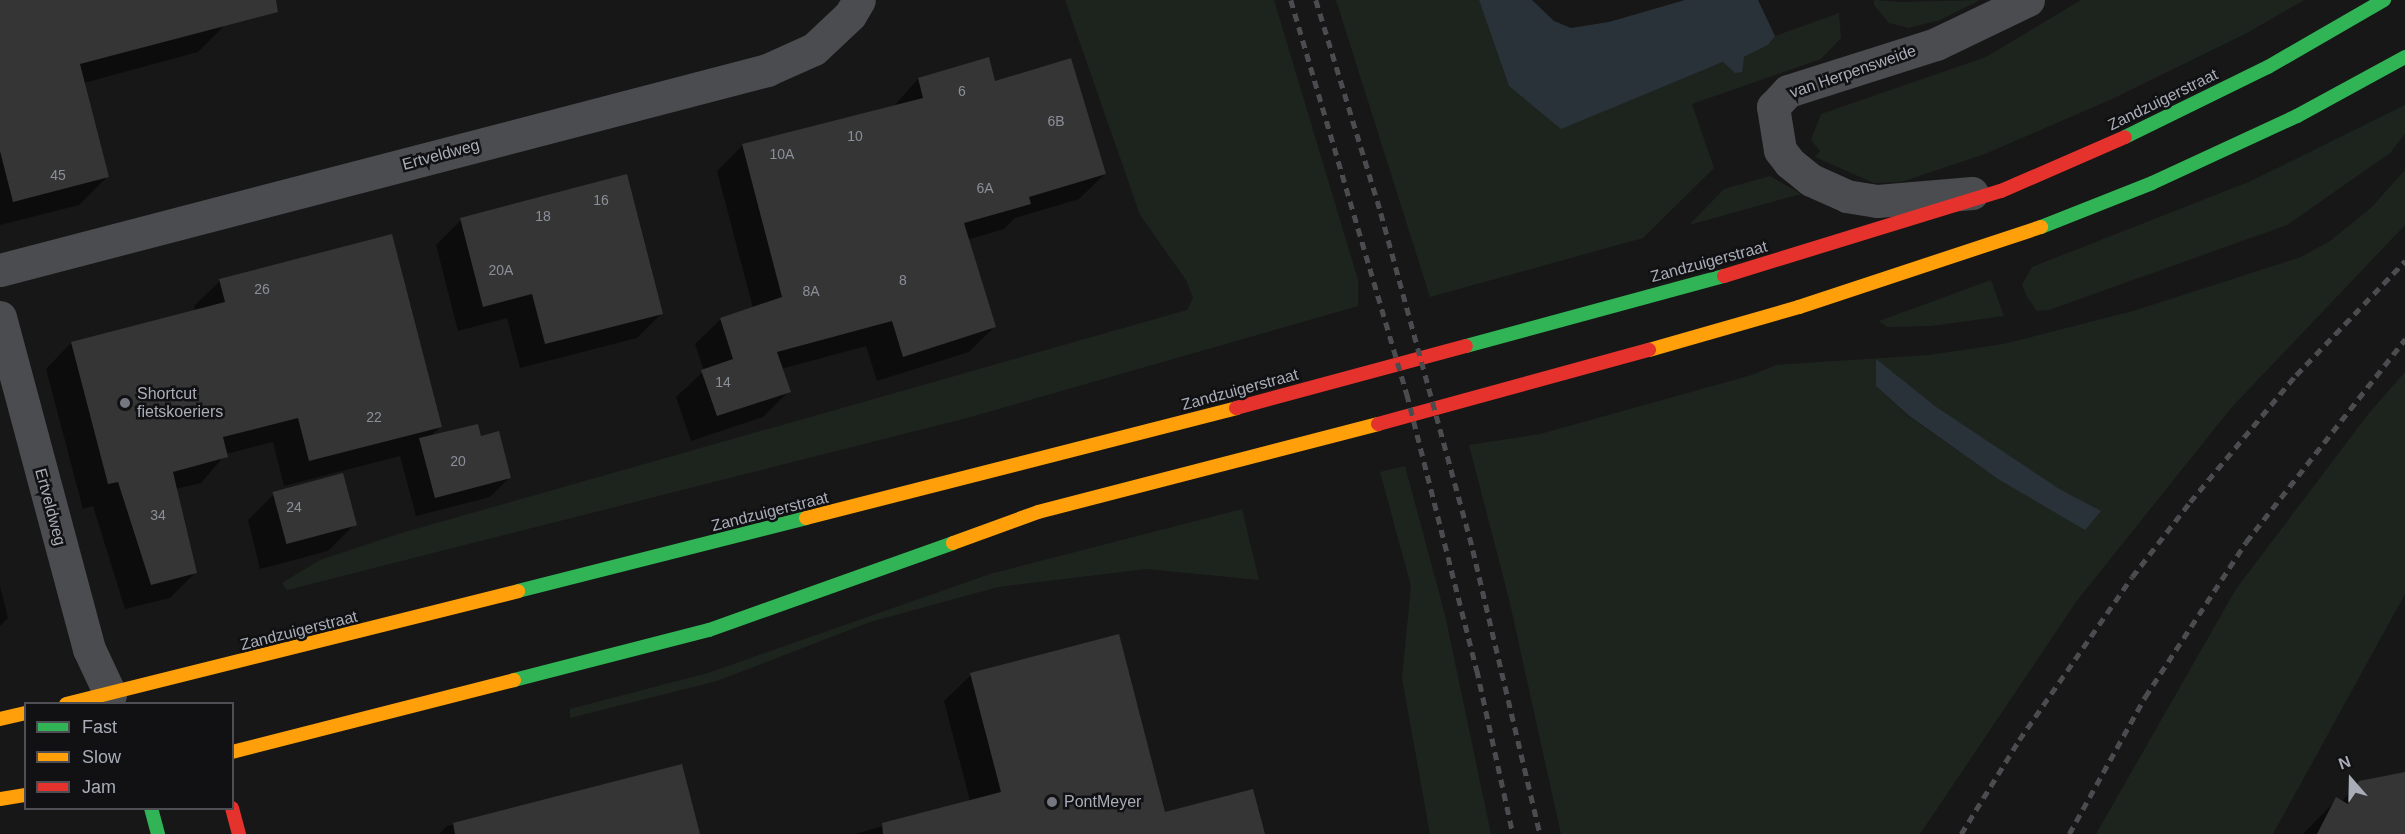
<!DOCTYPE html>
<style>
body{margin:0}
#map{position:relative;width:2405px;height:834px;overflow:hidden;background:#171717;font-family:Helvetica,sans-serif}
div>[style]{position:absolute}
.green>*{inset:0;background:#1d241e}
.water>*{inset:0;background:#2a3239}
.shadow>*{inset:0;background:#0007}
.building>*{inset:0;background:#353536;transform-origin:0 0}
.street>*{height:33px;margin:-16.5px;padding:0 16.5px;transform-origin:16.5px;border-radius:16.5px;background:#4b4c50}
.fast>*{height:14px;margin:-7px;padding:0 7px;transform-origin:7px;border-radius:7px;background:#30b455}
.slow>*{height:14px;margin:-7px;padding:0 7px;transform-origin:7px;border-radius:7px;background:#ff9f0a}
.jam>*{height:14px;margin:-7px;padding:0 7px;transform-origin:7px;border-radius:7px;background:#e5322d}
.rail>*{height:4.5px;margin-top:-2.25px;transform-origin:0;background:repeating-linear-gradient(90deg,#4b4c4f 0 8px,transparent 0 14px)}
.dots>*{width:16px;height:16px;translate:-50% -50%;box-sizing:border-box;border:3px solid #111113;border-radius:50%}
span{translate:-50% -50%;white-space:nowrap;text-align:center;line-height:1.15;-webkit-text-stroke:5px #111113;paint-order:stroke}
.number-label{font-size:14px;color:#8b8f98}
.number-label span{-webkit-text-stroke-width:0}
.street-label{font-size:16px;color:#a8adb8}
.poi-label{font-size:16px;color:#a8adb8}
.left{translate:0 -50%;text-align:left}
.legend{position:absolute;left:24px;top:702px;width:210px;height:108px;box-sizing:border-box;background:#111113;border:2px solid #4d4f55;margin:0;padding:8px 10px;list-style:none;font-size:18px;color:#a8adb8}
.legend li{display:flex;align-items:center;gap:12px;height:30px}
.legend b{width:30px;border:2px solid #4d4f55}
.north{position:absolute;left:2321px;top:750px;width:60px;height:60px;-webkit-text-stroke:4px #111113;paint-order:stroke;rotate:340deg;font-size:16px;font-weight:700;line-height:24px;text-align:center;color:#a8adb8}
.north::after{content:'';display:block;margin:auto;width:21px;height:27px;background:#a8adb8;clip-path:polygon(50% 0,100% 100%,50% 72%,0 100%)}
</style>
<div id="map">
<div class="green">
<div style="clip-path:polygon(1065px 0,1274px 0,1358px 280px,1358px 306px,967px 418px,287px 590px,282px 583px,320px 560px,398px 534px,1187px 310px,1193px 298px,1186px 280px,1140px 215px)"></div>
<div style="clip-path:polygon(1336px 0,1479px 0,1509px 86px,1561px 128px,1724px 62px,1735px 73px,1744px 57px,1768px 45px,1775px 36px,1839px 13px,1841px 38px,1821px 59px,1692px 104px,1714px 168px,1643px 238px,1430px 297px)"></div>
<div style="clip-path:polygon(1874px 0,1902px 2px,1980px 0,1940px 20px,1909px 28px,1889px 23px,1874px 5px)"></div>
<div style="clip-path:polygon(2081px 0,2304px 0,2247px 33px,2112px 99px,1985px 154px,1901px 182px,1874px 183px,1815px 157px,1820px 151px,1811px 140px,1821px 114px,1986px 57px)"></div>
<div style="clip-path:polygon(2405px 105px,2405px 134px,2390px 153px,2287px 225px,2049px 310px,2037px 311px,2027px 297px,2022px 285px,2032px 267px,2251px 181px)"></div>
<div style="clip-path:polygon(evenodd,2405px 170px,2405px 225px,2231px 408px,2076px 602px,1920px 834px,1561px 834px,1509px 599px,1469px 445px,1540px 434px,1752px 375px,1776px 365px,1929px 355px,2003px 344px,2133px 311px,2301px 257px,2330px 241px,2371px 208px,2405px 170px,1876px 360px,1935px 406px,2061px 490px,1998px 479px,1907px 415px,1876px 386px,1876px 360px)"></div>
<div style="clip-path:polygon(1770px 176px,1801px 194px,1689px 225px,1724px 189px)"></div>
<div style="clip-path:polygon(1991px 280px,2004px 316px,1931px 326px,1887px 327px,1879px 321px)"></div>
<div style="clip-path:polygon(2405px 372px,2405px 594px,2273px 834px,2096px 834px,2236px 589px,2369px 413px)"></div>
<div style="clip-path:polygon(1405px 466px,1445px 615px,1491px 834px,1430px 834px,1402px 678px,1411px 586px,1380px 472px)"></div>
<div style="clip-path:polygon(1242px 509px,1259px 580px,1146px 569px,998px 587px,870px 622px,717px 681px,570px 718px,570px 709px,708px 673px,990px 574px)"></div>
</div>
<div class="water">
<div style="clip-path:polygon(1479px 0,1532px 0,1554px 21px,1571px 28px,1609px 22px,1685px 0,1758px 0,1775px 36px,1768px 45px,1744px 57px,1742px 72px,1735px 73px,1723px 62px,1561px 129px,1509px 86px)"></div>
<div style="clip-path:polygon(1876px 359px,1935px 406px,2061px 490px,2101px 511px,2085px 530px,1998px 479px,1908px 415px,1876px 386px)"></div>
</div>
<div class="shadow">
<div style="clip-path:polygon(0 0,221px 0,227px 23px,198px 52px,84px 83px,108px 176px,79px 205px,0 225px)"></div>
<div style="clip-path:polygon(918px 79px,994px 83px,1105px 174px,1079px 199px,1015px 218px,1004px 229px,967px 240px,994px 327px,969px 352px,877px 381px,866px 346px,781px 369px,789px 391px,763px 417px,691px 441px,676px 397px,704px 371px,695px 344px,721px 319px,753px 308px,717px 171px,743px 145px,893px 107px)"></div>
<div style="clip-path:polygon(461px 220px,662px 313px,637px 338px,520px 368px,507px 318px,458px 331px,436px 245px)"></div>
<div style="clip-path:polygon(220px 281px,440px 427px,430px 437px,480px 438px,509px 478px,490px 497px,416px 516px,400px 456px,284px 486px,273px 442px,226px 454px,201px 483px,175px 489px,196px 572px,170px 598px,125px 609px,93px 506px,83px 509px,46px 369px,71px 343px,195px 311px,194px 306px)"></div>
<div style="clip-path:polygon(274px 494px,355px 524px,328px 551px,260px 569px,248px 520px)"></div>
<div style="clip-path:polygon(0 586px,8px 618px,0 626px)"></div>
<div style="clip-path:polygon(971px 675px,1164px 814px,1263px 834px,855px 834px,970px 801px,944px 701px)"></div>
<div style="clip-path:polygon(681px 766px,698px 834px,439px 834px,447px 826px)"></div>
<div style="clip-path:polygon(2405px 773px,2405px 834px,2303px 834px,2337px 799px,2341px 802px,2360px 782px)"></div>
</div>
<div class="building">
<div style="clip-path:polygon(0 0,276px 0,278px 12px,80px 64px,109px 177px,13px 202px,0 151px)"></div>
<div style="clip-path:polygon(989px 57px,995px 81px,1071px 58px,1106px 174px,1029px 197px,1031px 204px,964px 223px,996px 327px,903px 357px,892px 321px,777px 352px,791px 392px,717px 416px,701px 370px,733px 359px,720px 318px,782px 297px,742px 144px,923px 98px,918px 78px)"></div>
<div style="clip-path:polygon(627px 174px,663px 314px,545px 344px,532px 294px,483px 307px,460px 218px)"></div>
<div style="clip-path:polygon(392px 234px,442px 427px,309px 461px,298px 418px,223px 437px,228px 457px,173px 472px,197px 573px,151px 585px,118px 482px,108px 484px,71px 342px,225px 302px,219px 279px)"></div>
<div style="clip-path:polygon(478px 424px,481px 436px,499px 431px,511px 478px,435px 498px,419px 438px)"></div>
<div style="left:343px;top:473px;width:54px;height:73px;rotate:75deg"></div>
<div style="clip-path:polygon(1119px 634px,1165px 812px,1253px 789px,1265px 834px,883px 834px,882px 823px,1001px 792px,970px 673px)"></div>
<div style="clip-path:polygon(682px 764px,700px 834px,455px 834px,453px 823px)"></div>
<div style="clip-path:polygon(2405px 772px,2405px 834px,2317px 834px,2336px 797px,2348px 804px,2359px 781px)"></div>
</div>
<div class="street">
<div style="left:1972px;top:193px;width:95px;rotate:175.2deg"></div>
<div style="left:1877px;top:201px;width:30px;rotate:-171deg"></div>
<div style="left:1847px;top:196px;width:39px;rotate:-156deg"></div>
<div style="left:1811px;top:180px;width:27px;rotate:-141deg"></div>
<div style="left:1790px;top:163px;width:16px;rotate:-128deg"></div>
<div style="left:1780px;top:150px;width:44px;rotate:-99.2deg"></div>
<div style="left:1773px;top:107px;width:22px;rotate:-47deg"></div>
<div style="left:1788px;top:91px;width:155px;rotate:-17.6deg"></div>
<div style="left:1936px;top:44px;width:102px;rotate:-25.6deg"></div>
<div style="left:0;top:270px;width:793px;rotate:-14.61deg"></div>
<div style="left:767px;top:70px;width:51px;rotate:-24.1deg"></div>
<div style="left:814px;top:49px;width:50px;rotate:-43.4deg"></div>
<div style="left:850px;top:15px;width:17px;rotate:-59deg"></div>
<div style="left:0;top:317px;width:344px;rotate:75deg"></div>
<div style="left:89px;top:649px;width:50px;rotate:65deg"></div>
</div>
<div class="fast">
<div style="left:2125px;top:137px;width:159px;rotate:-26.1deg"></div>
<div style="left:2268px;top:67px;width:134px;rotate:-30deg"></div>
<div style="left:2041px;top:227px;width:119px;rotate:-21.6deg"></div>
<div style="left:2152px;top:183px;width:160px;rotate:-24.8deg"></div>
<div style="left:2297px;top:116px;width:123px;rotate:-28.6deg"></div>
<div style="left:1466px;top:346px;width:267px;rotate:-15.2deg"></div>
<div style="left:518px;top:591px;width:297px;rotate:-14.2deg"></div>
<div style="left:514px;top:680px;width:201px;rotate:-14.4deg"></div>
<div style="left:709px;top:630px;width:259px;rotate:-19.6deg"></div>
<div style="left:151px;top:808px;width:27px;rotate:75deg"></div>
</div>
<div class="slow">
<div style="left:1649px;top:350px;width:156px;rotate:-16deg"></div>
<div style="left:1799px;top:307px;width:255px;rotate:-18.3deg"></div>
<div style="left:806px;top:518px;width:444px;rotate:-14.3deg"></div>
<div style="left:953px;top:543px;width:90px;rotate:-20deg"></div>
<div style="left:1038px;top:512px;width:351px;rotate:-14.5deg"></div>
<div style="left:66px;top:704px;width:466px;rotate:-14deg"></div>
<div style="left:0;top:719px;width:27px;rotate:-13deg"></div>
<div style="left:232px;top:752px;width:291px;rotate:-14.3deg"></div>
<div style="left:0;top:799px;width:26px;rotate:-9deg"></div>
</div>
<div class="jam">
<div style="left:1724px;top:276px;width:290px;rotate:-17.1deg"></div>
<div style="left:2001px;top:191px;width:135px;rotate:-23.5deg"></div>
<div style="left:1236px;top:408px;width:238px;rotate:-15.1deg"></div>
<div style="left:1378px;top:424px;width:281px;rotate:-15.3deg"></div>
<div style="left:232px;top:808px;width:27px;rotate:75deg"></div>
</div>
<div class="rail">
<div style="left:1291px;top:0;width:411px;rotate:73.6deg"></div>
<div style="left:1407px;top:394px;width:285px;rotate:75.8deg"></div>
<div style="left:1477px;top:670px;width:168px;rotate:77.6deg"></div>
<div style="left:1316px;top:0;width:223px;rotate:73deg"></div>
<div style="left:1381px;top:213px;width:349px;rotate:74.7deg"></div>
<div style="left:1473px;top:550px;width:292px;rotate:76.7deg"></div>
<div style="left:1961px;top:834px;width:110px;rotate:-58.3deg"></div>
<div style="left:2019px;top:740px;width:198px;rotate:-55.3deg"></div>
<div style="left:2132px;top:577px;width:95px;rotate:-52.3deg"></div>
<div style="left:2190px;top:502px;width:165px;rotate:-50.2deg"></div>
<div style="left:2296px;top:375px;width:158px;rotate:-46.3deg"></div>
<div style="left:2069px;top:834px;width:157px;rotate:-61deg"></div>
<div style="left:2145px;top:697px;width:185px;rotate:-56.9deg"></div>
<div style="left:2246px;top:542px;width:258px;rotate:-51.9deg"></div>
</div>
<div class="dots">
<div style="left:125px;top:403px;background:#757880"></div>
<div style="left:1052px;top:802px;background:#757880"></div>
</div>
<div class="number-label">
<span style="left:962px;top:91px">6</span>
<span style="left:1056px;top:121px">6B</span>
<span style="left:855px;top:136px">10</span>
<span style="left:782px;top:154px">10A</span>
<span style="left:58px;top:175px">45</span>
<span style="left:985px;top:188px">6A</span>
<span style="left:601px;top:200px">16</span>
<span style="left:543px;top:216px">18</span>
<span style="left:501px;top:270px">20A</span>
<span style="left:903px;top:280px">8</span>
<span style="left:262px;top:289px">26</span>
<span style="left:811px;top:291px">8A</span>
<span style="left:723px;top:382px">14</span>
<span style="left:374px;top:417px">22</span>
<span style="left:458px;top:461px">20</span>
<span style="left:294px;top:507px">24</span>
<span style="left:158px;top:515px">34</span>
</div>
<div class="street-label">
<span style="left:1853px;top:72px;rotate:-19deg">van Herpensweide</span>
<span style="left:2163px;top:100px;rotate:-26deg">Zandzuigerstraat</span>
<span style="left:441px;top:155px;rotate:-15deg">Ertveldweg</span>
<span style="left:1709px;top:262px;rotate:-15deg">Zandzuigerstraat</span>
<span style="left:1240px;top:390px;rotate:-15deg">Zandzuigerstraat</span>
<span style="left:50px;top:507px;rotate:75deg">Ertveldweg</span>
<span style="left:770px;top:512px;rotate:-14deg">Zandzuigerstraat</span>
<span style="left:299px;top:631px;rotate:-14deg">Zandzuigerstraat</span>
</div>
<div class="poi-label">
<span class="left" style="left:137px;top:403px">Shortcut<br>fietskoeriers</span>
<span class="left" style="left:1064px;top:802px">PontMeyer</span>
</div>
<ul class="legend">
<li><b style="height:8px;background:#30b455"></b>Fast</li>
<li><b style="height:8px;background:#ff9f0a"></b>Slow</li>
<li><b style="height:8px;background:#e5322d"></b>Jam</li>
</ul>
<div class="north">N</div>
</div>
